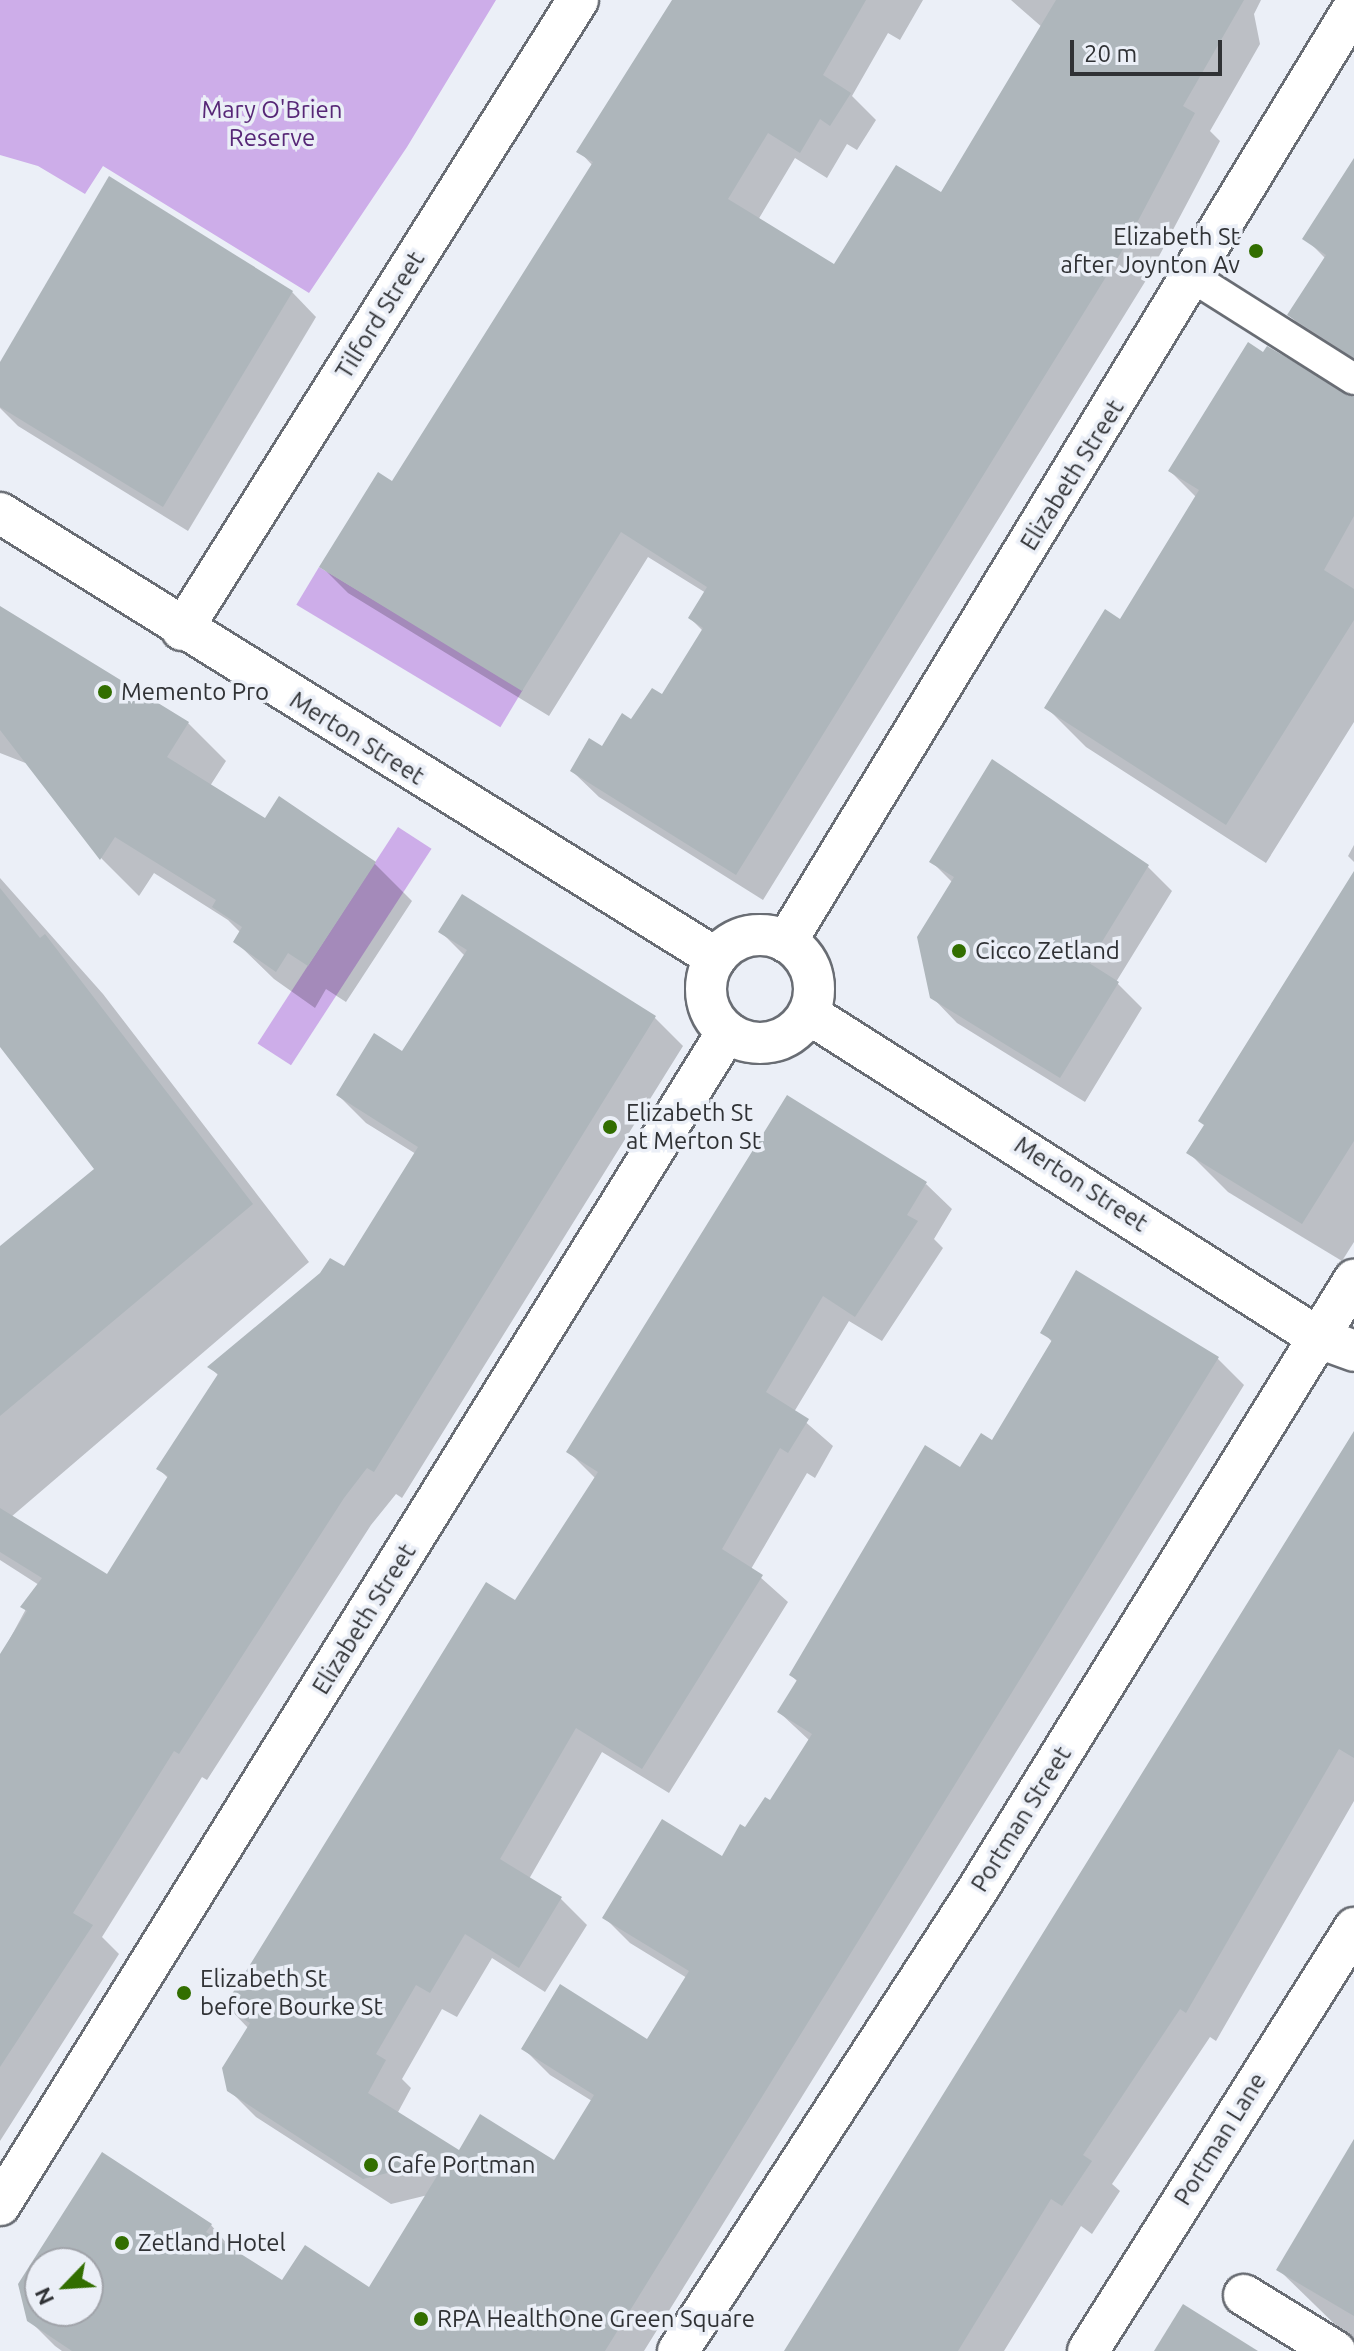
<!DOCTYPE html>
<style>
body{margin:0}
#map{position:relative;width:1354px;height:2351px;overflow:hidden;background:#ebeff7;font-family:Ubuntu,sans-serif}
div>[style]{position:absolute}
.green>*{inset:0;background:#cdade9;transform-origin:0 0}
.shadow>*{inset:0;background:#0003}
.building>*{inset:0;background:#aeb6bb}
.roads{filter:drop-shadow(2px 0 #696d74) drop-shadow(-2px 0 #696d74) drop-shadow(0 2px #696d74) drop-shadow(0 -2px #696d74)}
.pedestrian>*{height:30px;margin:-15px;padding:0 15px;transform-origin:15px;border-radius:15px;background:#fff}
.minor>*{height:40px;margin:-20px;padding:0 20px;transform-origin:20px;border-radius:20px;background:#fff}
.minor>.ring{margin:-20px;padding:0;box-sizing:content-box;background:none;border:40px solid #fff;border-radius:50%}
.dots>*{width:22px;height:22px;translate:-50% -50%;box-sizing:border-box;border:4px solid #ebeff7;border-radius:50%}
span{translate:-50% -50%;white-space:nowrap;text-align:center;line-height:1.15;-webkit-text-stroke:7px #ebeff7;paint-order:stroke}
.park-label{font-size:24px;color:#572777}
.poi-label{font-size:24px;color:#303235}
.right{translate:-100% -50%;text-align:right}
.left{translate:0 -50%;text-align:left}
.street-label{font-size:24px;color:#303235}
.north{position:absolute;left:24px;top:2247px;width:80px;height:80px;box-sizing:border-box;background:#ebeff7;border:2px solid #a0a3a9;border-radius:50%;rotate:245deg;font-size:22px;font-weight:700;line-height:32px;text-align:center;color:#303235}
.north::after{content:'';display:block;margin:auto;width:28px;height:36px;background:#326e00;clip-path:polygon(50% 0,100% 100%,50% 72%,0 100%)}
.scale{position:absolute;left:1070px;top:40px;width:152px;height:36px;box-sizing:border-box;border:4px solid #303235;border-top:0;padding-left:10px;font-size:24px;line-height:28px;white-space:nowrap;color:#303235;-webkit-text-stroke:6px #ebeff7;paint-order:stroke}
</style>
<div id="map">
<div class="green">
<div style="clip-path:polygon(0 0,496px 0,407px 147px,309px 293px,103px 166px,85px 194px,38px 166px,0 155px)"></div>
<div style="left:319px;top:567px;width:238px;height:44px;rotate:31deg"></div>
<div style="left:398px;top:827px;width:40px;height:258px;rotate:33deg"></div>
</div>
<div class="shadow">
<div style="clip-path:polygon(674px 0,923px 0,900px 40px,888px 33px,852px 96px,876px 120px,857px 150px,847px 144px,827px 178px,795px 158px,758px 220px,836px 267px,942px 195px,1043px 28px,1011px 0,1261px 0,1254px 14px,1260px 44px,1210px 131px,1220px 141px,1148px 277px,763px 900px,599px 797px,572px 771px,663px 697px,703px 631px,690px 618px,706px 593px,648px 557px,549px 716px,348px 593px,322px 567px,392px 483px,593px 166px,579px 151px)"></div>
<div style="clip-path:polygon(1354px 161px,1354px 370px,1328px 354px,1289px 315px,1326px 259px,1305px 238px)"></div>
<div style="clip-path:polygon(292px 292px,316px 317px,188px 531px,18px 426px,0 408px,0 391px)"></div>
<div style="clip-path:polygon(1344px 397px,1354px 397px,1354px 722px,1266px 863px,1086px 747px,1047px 708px,1120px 621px,1196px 497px,1170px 471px)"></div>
<div style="clip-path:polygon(0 608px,188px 723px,226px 761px,210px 786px,266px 821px,374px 863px,412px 901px,346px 1002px,326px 989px,315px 1008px,274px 979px,236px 942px,241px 933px,228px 920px,154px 873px,139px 896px,102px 859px,28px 764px,0 753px)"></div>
<div style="clip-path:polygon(1354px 845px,1354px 862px,1348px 856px)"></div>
<div style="clip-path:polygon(931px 861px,1148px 867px,1172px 891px,1116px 982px,1142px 1008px,1085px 1102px,957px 1023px,932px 997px,953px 883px)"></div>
<div style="clip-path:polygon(1354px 874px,1354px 1242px,1342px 1261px,1228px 1192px,1189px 1153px)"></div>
<div style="clip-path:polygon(0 878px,103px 994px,309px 1262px,11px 1517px,108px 1577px,168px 1478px,158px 1468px,219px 1376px,210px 1367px,344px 1269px,416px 1154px,366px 1123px,338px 1095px,403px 1054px,465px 956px,441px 932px,462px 897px,655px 1018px,683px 1046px,402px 1498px,396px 1494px,371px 1525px,207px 1780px,202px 1777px,102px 1937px,119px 1954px,0 2141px,0 1657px,39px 1585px,0 1560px,0 1248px,97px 1169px,0 1044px)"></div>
<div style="clip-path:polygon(evenodd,926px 1184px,952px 1209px,934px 1239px,943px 1248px,882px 1341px,849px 1321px,794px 1412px,833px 1446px,815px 1478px,807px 1473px,751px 1569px,788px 1602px,669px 1793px,602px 1752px,529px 1879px,561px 1899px,587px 1925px,545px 1992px,492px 1958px,457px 2017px,442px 2009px,402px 2079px,411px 2088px,397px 2114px,460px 2153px,555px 2162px,592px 2101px,550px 2075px,524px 2049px,648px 2041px,687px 1978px,630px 1943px,604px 1917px,723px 1859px,771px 1803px,810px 1741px,779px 1712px,798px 1682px,791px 1675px,961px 1470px,992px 1443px,1053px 1343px,1043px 1332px,1077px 1272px,1218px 1359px,1244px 1385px,644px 2351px,62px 2351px,55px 2346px,29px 2320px,21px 2285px,103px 2155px,211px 2225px,235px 2253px,283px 2283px,370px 2290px,428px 2195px,391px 2204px,256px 2117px,229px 2090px,249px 2029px,227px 2006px,516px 1603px,595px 1478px,569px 1452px,926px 1184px,40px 2263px,88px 2263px,88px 2311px,40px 2311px,40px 2263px)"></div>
<div style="clip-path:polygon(1354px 1446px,1354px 1801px,1216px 2041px,1210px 2037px,1112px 2184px,1120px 2191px,1092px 2234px,1081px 2226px,1004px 2351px,786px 2351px)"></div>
<div style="clip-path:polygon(1354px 2142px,1354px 2343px,1279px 2270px)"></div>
</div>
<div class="building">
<div style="clip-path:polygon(672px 0,866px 0,823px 75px,851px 93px,830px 126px,820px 119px,800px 153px,768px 133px,728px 199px,834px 264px,896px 165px,941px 192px,1056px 0,1244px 0,1183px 106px,1195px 113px,1122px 251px,736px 875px,570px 771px,589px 738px,602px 746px,622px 713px,631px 719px,652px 688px,662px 694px,703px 628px,688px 618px,707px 587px,621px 532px,522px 691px,319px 567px,378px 472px,392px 481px,593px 162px,576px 152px)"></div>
<div style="clip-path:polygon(1354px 158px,1354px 358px,1287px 315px,1326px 255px,1302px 239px)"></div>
<div style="clip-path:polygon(109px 176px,293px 291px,163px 507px,0 407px,0 362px)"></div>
<div style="clip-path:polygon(1248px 342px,1263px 352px,1267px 346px,1354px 397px,1354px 516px,1324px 570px,1354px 589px,1354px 620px,1226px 825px,1044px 708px,1105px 609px,1120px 619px,1199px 490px,1168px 471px)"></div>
<div style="clip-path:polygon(0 606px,189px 722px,167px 757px,265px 818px,279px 796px,376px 862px,308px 966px,288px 953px,276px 972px,233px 942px,242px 927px,212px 907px,216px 900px,115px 837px,100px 860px,0 730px)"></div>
<div style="clip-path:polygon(992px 759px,1149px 865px,1089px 963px,1119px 982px,1060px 1078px,930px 998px,917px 937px,954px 877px,929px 862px)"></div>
<div style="clip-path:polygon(1354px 871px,1354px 1141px,1302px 1224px,1186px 1153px,1204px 1125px,1198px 1121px)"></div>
<div style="clip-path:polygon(0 888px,40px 938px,45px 934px,253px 1204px,0 1416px,0 1246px,94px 1169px,0 1047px)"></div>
<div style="clip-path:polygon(462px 894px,656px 1016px,374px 1472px,367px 1468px,344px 1498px,179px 1754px,174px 1751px,73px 1913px,93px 1925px,0 2067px,0 1654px,27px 1611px,20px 1607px,42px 1578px,0 1552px,0 1508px,107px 1574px,168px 1476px,156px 1469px,218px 1374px,207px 1367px,320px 1273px,330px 1258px,344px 1266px,418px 1147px,336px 1095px,374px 1033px,402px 1051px,467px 950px,438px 932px)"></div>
<div style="clip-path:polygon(evenodd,787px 1095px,927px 1182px,907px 1215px,918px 1221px,855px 1317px,823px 1296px,766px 1392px,809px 1419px,788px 1453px,780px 1448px,722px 1549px,763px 1575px,642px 1769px,576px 1728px,500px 1859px,562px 1897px,519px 1968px,465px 1934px,430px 1993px,416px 1985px,376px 2054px,386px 2060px,368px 2093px,459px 2150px,480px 2114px,554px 2160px,594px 2095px,521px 2049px,560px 1984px,647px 2039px,689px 1971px,602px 1918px,662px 1819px,722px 1856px,740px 1824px,745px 1827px,765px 1797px,770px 1800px,812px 1734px,777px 1712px,797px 1680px,789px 1675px,925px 1445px,960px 1467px,981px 1433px,992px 1440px,1052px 1340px,1040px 1333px,1076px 1270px,1219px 1357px,605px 2351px,72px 2351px,27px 2321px,18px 2284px,102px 2152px,212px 2224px,206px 2232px,282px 2280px,305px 2245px,369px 2287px,448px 2158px,363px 2179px,227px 2091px,222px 2068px,250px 2023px,224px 2007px,486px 1582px,515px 1600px,598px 1472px,566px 1452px,787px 1095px,40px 2263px,88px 2263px,88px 2311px,40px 2311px,40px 2263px)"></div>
<div style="clip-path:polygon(1354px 1431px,1354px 1758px,1339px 1749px,1186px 2013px,1180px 2009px,1083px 2155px,1092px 2161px,1062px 2206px,1051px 2199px,958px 2351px,784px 2351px)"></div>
<div style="clip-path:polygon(1354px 2139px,1354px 2316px,1276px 2270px)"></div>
<div style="clip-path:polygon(1183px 2304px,1258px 2351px,1154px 2351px)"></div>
</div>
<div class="roads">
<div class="pedestrian">
<div style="left:1194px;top:278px;width:189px;rotate:32.3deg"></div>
</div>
<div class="minor">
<div style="left:0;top:513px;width:843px;rotate:31.86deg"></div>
<div style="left:182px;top:630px;width:744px;rotate:-57.85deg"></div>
<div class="ring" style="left:706px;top:935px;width:68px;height:68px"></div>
<div style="left:786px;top:942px;width:1094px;rotate:-58.72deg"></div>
<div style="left:809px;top:1014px;width:604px;rotate:32.43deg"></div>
<div style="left:1319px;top:1338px;width:37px;rotate:20deg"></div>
<div style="left:0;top:2205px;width:1380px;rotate:-58.21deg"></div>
<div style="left:1244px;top:2295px;width:107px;rotate:31.6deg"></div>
<div style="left:678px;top:2351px;width:551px;rotate:-57deg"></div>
<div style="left:978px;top:1889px;width:716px;rotate:-58.31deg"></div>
<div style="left:1088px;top:2351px;width:500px;rotate:-57.8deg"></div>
</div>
</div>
<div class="dots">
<div style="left:1256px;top:251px;background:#326e00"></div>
<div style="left:105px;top:692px;background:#326e00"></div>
<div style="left:959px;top:951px;background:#326e00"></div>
<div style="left:610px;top:1127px;background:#326e00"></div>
<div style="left:184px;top:1993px;background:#326e00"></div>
<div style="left:371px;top:2165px;background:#326e00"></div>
<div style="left:122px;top:2243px;background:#326e00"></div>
<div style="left:421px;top:2319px;background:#326e00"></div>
</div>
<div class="park-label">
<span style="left:272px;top:124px">Mary O'Brien<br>Reserve</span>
</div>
<div class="poi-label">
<span class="right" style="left:1240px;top:251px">Elizabeth St<br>after Joynton Av</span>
<span class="left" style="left:121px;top:692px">Memento Pro</span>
<span class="left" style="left:975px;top:951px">Cicco Zetland</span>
<span class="left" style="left:626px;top:1127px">Elizabeth St<br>at Merton St</span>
<span class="left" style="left:200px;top:1993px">Elizabeth St<br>before Bourke St</span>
<span class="left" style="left:387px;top:2165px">Cafe Portman</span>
<span class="left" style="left:138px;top:2243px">Zetland Hotel</span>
<span class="left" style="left:437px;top:2319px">RPA HealthOne Green Square</span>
</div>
<div class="street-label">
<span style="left:380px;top:315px;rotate:-58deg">Tilford Street</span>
<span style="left:1072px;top:475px;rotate:-58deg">Elizabeth Street</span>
<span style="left:357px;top:738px;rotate:32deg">Merton Street</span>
<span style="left:1081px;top:1184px;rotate:33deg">Merton Street</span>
<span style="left:364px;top:1619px;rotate:-58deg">Elizabeth Street</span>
<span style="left:1021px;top:1819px;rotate:-58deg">Portman Street</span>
<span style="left:1220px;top:2139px;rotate:-58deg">Portman Lane</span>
</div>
<div class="north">N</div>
<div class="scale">20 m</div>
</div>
